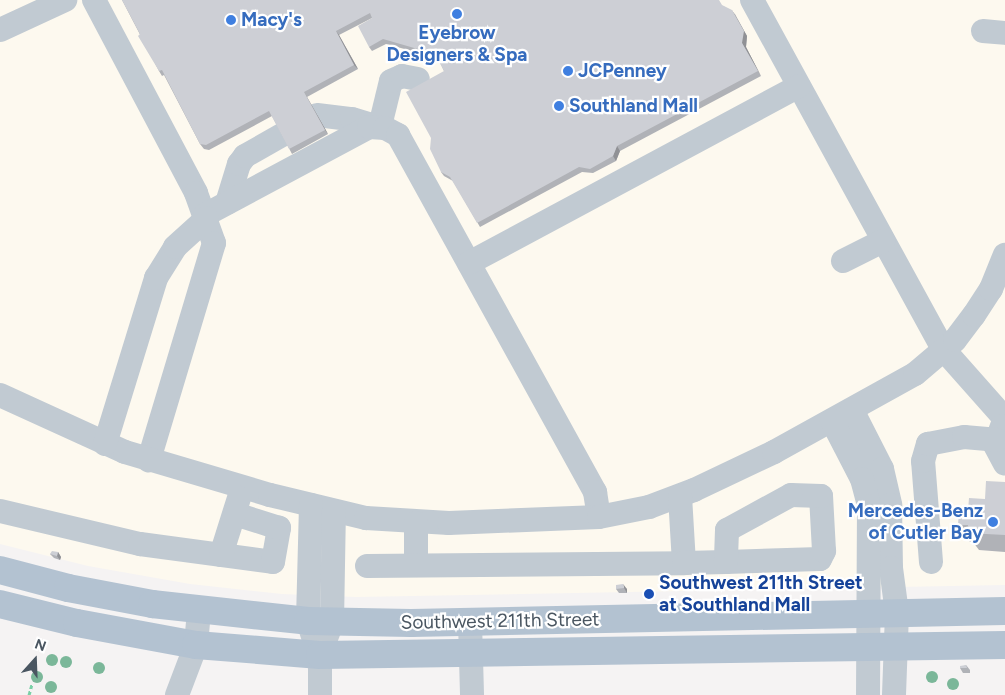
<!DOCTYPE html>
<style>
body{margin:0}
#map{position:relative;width:1005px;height:695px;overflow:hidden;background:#f5f3f3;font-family:Figtree,sans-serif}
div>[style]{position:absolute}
.commercial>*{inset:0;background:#fdf9ef}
.path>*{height:3px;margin-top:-1.5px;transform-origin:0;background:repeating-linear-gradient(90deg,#7ad0a6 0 4px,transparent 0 6.5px)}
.minor>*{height:24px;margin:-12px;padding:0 12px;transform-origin:12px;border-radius:12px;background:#c1cad2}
.major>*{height:28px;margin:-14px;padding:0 14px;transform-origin:14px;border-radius:14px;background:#b3c2d1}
.trees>*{width:12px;height:12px;margin:-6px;border-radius:50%;background:#7bb799}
.wall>*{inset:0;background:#b0b2b7}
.shaded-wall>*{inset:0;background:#909195}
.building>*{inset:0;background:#cdcfd5}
.dots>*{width:14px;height:14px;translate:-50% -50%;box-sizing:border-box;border:2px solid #fff;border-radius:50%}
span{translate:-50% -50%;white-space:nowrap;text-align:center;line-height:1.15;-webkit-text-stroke:4.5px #fff;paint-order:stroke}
.shop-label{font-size:19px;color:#366cbe;font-weight:700}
.left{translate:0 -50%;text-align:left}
.right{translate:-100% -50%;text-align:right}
.transit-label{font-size:19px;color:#164399;font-weight:700}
.street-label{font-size:19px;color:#4a5661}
.north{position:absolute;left:10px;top:635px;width:50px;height:50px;-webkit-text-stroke:4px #fff;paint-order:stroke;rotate:20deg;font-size:14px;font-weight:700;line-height:20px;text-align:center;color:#4a5661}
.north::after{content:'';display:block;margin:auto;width:18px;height:22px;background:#4a5661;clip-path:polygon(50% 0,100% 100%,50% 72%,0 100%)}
</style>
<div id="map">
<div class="commercial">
<div style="clip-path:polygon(0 0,1005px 0,1005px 585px,356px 597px,282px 594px,190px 584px,88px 566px,0 544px)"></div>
</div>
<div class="path">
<div style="left:29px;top:695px;width:11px;rotate:-75deg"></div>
</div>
<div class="minor">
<div style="left:94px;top:0;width:218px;rotate:62.1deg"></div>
<div style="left:196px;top:193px;width:53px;rotate:70.2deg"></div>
<div style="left:214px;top:243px;width:227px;rotate:106.7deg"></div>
<div style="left:752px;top:0;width:399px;rotate:61.3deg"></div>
<div style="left:944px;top:350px;width:92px;rotate:48.5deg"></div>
<div style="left:0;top:30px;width:72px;rotate:-24.8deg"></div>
<div style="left:983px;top:31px;width:22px;rotate:5deg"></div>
<div style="left:317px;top:115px;width:35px;rotate:7deg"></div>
<div style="left:352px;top:119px;width:24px;rotate:17deg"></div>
<div style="left:380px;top:126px;width:46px;rotate:-76.3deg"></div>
<div style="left:391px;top:81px;width:12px;rotate:-24deg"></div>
<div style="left:402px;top:76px;width:16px;rotate:11deg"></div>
<div style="left:227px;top:203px;width:41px;rotate:-72.9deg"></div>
<div style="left:239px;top:164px;width:10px;rotate:-53deg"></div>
<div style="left:245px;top:156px;width:43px;rotate:-29.6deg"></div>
<div style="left:205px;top:215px;width:186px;rotate:-28.2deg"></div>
<div style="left:369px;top:127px;width:16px;rotate:4deg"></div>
<div style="left:385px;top:128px;width:15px;rotate:28deg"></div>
<div style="left:398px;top:135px;width:408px;rotate:61.1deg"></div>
<div style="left:595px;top:492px;width:25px;rotate:81deg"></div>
<div style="left:843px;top:261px;width:45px;rotate:-26.6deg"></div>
<div style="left:469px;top:263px;width:374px;rotate:-28.2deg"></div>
<div style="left:0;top:395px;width:137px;rotate:24.5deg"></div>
<div style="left:125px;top:452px;width:151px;rotate:16.5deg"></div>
<div style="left:270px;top:495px;width:99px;rotate:13.5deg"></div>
<div style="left:366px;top:518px;width:83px;rotate:3.4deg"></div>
<div style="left:449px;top:523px;width:150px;rotate:-2.3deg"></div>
<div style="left:599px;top:517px;width:51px;rotate:-11.3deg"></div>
<div style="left:649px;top:507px;width:48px;rotate:-20.7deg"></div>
<div style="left:694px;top:490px;width:89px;rotate:-25.4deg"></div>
<div style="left:774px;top:452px;width:161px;rotate:-29deg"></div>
<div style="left:915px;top:374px;width:52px;rotate:-40.4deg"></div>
<div style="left:955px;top:340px;width:31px;rotate:-53deg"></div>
<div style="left:974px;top:315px;width:31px;rotate:-57deg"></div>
<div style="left:991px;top:289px;width:37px;rotate:-68deg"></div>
<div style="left:852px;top:410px;width:66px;rotate:63deg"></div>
<div style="left:882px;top:469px;width:37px;rotate:77deg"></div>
<div style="left:890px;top:505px;width:63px;rotate:89.1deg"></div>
<div style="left:891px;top:568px;width:45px;rotate:82.4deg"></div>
<div style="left:897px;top:613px;width:82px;rotate:92.1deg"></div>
<div style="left:832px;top:421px;width:65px;rotate:62.7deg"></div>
<div style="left:862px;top:479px;width:28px;rotate:75deg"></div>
<div style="left:869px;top:506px;width:189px;rotate:90.3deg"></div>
<div style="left:1002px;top:426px;width:20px;rotate:110deg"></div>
<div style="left:995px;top:445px;width:21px;rotate:62deg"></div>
<div style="left:105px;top:444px;width:174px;rotate:-72.9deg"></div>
<div style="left:156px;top:278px;width:36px;rotate:-58deg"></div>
<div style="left:175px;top:247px;width:43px;rotate:-42.2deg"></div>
<div style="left:680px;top:496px;width:67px;rotate:86.6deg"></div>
<div style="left:311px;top:505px;width:116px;rotate:91.5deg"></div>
<div style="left:308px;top:621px;width:19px;rotate:72deg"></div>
<div style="left:0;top:511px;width:144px;rotate:13.3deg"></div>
<div style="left:140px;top:544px;width:134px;rotate:7.7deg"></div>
<div style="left:273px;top:562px;width:35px;rotate:-80deg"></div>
<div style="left:279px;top:528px;width:46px;rotate:-162.3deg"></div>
<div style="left:221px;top:555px;width:60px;rotate:-72.5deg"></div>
<div style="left:931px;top:562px;width:101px;rotate:-94.5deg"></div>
<div style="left:923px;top:461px;width:18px;rotate:-74deg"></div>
<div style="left:928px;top:444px;width:37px;rotate:-11deg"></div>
<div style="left:964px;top:437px;width:32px;rotate:5deg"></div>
<div style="left:416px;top:565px;width:42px;rotate:-90deg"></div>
<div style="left:367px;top:566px;width:317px;rotate:-0.5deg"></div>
<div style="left:684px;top:563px;width:42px;rotate:-1.4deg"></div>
<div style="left:726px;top:562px;width:94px;rotate:-1.8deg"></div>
<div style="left:820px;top:559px;width:9px;rotate:-63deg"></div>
<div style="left:824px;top:551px;width:55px;rotate:-93.1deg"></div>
<div style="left:821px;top:496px;width:30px;rotate:-178deg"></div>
<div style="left:791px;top:495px;width:73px;rotate:151.3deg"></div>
<div style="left:727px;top:530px;width:32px;rotate:92deg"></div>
<div style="left:470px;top:622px;width:73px;rotate:88.4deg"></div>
<div style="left:177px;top:695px;width:53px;rotate:-69.2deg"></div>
<div style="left:196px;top:645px;width:34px;rotate:-85deg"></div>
<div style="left:320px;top:695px;width:40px;rotate:-90deg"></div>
<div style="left:320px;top:655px;width:35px;rotate:-70deg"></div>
<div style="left:332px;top:622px;width:111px;rotate:-89deg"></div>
</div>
<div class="major">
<div style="left:0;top:570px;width:70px;rotate:14.8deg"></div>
<div style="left:68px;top:588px;width:86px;rotate:10.8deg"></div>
<div style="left:152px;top:604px;width:157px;rotate:6.2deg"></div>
<div style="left:308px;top:621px;width:103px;rotate:1.1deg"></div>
<div style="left:411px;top:623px;width:594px;rotate:-1.16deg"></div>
<div style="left:0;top:604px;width:79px;rotate:13.9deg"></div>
<div style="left:77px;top:623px;width:121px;rotate:10.5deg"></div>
<div style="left:196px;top:645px;width:124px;rotate:4.6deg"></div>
<div style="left:320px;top:655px;width:685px;rotate:-0.84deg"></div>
</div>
<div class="trees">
<div style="left:52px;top:660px"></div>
<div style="left:66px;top:662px"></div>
<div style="left:99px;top:668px"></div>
<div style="left:37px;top:677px"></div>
<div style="left:932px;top:677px"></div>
<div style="left:953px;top:684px"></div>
<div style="left:51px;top:687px"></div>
</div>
<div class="wall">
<div style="clip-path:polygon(122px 0,723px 6px,735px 14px,747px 36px,746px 47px,761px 76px,620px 151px,616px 161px,593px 173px,582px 172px,480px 227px,453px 181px,444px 176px,441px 172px,444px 71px,438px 58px,386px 44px,372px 51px,369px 47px,372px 18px,339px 35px,358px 69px,307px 97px,328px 134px,292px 154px,272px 116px,209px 150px,204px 149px,200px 144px,164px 75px,162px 76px,159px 71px)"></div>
<div style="clip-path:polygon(1005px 482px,1005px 552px,979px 550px,973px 542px,970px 542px,958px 525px)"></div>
<div style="clip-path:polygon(58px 552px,61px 557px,60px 560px,54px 558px,50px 554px)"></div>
<div style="clip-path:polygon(616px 585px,627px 589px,627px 593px,619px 593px,616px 589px)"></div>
<div style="clip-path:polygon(966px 665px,970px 670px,970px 673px,963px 673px,960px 668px)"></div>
</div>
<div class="shaded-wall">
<div style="clip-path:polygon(732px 10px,747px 36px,746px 47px,761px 76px,742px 43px)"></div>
<div style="clip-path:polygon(336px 31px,339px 35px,358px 69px,354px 65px)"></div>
<div style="clip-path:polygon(304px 92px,307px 97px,328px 134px,325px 130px)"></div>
<div style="clip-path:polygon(617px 146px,620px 151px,616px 161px,613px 156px)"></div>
<div style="clip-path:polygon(58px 552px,61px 557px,60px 560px,57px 556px)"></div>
<div style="clip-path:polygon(623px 584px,627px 589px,627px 593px,624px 588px)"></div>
</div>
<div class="building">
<div style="clip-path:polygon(122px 0,719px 0,722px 5px,732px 10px,744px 31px,742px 43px,758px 71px,617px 146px,613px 156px,590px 169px,579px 167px,477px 223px,450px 177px,441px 172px,430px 149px,431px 138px,406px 92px,444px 71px,435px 54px,383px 39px,369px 47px,358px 26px,372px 18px,370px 13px,336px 31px,354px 65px,304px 92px,325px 130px,289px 149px,269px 111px,206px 145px,200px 144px,162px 70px,159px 71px,138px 36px,140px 34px)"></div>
<div style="clip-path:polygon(986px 481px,1005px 482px,1005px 535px,967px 533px,968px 525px,958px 525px,959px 510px,968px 511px,969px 498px,985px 499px)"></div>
<div style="clip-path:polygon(52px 551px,58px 552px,57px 556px,50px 554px)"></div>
<div style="clip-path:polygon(623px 584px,624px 588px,616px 589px,616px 585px)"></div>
<div style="clip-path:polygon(966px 665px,967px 668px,960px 668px,960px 666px)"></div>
</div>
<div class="dots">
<div style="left:457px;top:14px;background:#3f7fe0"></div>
<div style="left:231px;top:20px;background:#3f7fe0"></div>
<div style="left:568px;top:71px;background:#3f7fe0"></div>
<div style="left:559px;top:106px;background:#3f7fe0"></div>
<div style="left:993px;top:522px;background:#3f7fe0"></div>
<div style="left:649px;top:594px;background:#1a4fb4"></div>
</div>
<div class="shop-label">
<span class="left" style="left:241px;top:20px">Macy's</span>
<span style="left:457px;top:44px">Eyebrow<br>Designers &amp; Spa</span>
<span class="left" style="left:578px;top:71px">JCPenney</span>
<span class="left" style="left:569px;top:106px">Southland Mall</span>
<span class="right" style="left:983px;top:522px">Mercedes-Benz<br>of Cutler Bay</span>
</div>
<div class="transit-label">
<span class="left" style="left:659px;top:594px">Southwest 211th Street<br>at Southland Mall</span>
</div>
<div class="street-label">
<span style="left:500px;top:621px;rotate:-1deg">Southwest 211th Street</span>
</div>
<div class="north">N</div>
</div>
